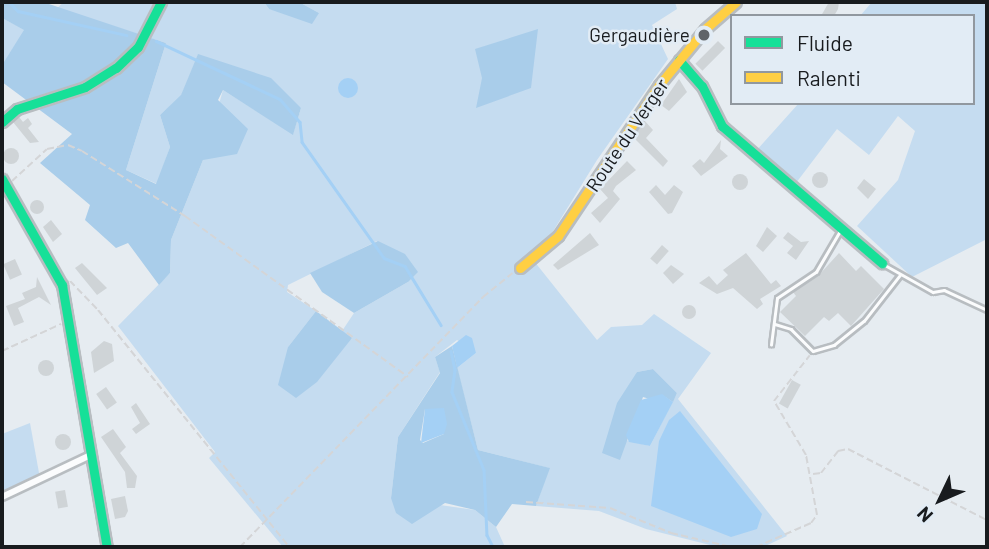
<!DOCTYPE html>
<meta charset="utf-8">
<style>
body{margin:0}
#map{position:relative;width:989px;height:549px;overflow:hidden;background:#e6ecf1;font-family:Barlow,sans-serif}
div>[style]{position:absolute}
.green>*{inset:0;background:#c5dcf0}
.forest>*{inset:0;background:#a9cdea}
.water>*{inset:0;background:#a4d0f5}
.round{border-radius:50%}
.stream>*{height:2.5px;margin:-1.25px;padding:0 1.25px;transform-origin:1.25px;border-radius:1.25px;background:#a4d0f5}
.building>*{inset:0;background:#cfd4d7;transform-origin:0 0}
.path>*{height:2px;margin-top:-1px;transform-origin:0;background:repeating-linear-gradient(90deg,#d4d5d7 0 7px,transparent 0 10.5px)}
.roads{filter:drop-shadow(2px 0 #b8bdc1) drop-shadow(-2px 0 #b8bdc1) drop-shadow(0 2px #b8bdc1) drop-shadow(0 -2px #b8bdc1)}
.lane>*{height:2.5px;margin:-1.25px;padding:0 1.25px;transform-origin:1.25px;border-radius:1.25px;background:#fbfcfd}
.street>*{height:6px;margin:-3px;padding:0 3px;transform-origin:3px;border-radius:3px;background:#fbfcfd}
.fast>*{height:9px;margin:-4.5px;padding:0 4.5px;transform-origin:4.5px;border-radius:4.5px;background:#16e098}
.slow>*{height:9px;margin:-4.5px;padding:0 4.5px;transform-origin:4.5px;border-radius:4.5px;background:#ffcf43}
.dots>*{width:19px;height:19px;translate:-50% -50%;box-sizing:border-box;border:4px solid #e2ecf5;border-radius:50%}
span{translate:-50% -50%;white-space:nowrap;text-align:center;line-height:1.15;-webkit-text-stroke:5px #e2ecf5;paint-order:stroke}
.poi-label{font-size:19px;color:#181b1e}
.right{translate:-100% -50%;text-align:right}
.street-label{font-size:19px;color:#181b1e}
.frame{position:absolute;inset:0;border:4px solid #181b1e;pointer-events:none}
.legend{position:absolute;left:730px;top:14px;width:245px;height:91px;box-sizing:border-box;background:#e2ecf5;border:2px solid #91989f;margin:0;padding:9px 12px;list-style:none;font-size:21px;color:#181b1e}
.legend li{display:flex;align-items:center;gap:14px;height:35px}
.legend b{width:35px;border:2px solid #91989f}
.north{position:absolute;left:905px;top:465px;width:70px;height:70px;-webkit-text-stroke:5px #e2ecf5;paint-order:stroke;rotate:226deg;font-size:19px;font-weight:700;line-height:28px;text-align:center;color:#181b1e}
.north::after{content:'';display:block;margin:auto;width:24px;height:32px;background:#181b1e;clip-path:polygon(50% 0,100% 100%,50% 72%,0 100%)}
</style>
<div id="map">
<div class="green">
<div style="clip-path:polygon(evenodd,64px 2px,264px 2px,269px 9px,319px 13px,299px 2px,675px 2px,677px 9px,652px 25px,668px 59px,597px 160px,547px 241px,530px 256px,597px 340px,611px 327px,642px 325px,654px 314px,711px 353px,678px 399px,787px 536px,763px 547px,718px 547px,646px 529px,599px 511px,536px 506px,549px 468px,478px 450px,457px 368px,476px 353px,457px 340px,435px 357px,440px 372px,398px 437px,391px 498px,475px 510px,496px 527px,505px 547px,283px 547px,209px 458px,215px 452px,118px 326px,170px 273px,171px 240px,203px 160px,223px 90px,293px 134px,301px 108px,198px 55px,181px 96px,160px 115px,170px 147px,157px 184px,126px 170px,166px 43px,57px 8px,64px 2px,377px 241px,408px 282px,354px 313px,342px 331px,352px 339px,288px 347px,316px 311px,287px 292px,288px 285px,377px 241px,64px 2px,653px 369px,677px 393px,650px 446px,626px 440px,619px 460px,637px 372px,653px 369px)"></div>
<div style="clip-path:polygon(872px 2px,987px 2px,987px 239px,912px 277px,857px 226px,898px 180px,915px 131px,898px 116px,869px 155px,837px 129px,796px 183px,756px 151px,799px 103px,973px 103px,973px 16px,860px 16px)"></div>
<div style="clip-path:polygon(2px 18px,25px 30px,2px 65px)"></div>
<div style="clip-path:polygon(30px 423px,41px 484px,2px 501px,2px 434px)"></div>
</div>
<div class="forest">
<div style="clip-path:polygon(2px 2px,43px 2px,166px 43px,126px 170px,156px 184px,170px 147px,160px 115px,181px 95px,198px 54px,271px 78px,301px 108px,293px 135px,223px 90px,218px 100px,248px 129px,237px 154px,203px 160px,171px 240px,170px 273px,159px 285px,128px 243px,116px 248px,85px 220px,90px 205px,40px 163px,72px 134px,2px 82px,2px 65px,24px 30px,2px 18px)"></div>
<div style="clip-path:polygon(264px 2px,299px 2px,319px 13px,312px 24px,269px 9px)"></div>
<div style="clip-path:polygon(538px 29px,531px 88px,476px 108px,482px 78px,475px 49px)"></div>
<div style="clip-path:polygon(378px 241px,405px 254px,418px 272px,408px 282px,354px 313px,322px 292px,310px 273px)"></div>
<div style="clip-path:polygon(316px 311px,352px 338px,317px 382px,296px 398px,278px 385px,288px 347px)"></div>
<div style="clip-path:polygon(evenodd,452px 346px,478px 450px,550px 468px,536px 506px,512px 504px,496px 527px,475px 510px,445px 503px,412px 524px,396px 513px,391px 498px,398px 437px,440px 373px,435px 357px,452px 346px,425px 409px,444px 434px,423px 443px,420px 440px,425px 409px)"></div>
<div style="clip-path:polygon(653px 369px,677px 393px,673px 402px,662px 395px,653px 400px,643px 397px,620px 460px,602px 453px,617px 403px,637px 372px)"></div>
</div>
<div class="water">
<div class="round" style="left:338px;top:78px;width:20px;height:20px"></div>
<div style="clip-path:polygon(466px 335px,472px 338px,476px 353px,457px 368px,452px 346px)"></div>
<div style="clip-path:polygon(662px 394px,673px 402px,650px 446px,629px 442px,626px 435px,641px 400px)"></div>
<div style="clip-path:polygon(444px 408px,447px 424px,444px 434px,421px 443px,425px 409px)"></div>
<div style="clip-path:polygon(680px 411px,762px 514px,757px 529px,731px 537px,651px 506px,659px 441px,669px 420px)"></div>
</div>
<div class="stream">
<div style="left:9px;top:2px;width:13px;rotate:45deg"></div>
<div style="left:18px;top:11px;width:111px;rotate:12.5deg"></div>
<div style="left:156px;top:41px;width:137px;rotate:25.1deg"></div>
<div style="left:280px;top:99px;width:30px;rotate:49deg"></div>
<div style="left:300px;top:122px;width:20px;rotate:84deg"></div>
<div style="left:302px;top:142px;width:142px;rotate:54.7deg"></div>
<div style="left:384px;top:258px;width:22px;rotate:21deg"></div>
<div style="left:405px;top:266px;width:69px;rotate:58.6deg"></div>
<div style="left:451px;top:351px;width:19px;rotate:78deg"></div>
<div style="left:455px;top:370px;width:22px;rotate:98deg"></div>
<div style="left:452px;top:392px;width:84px;rotate:67.7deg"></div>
<div style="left:484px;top:470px;width:65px;rotate:87.4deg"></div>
<div style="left:487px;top:535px;width:13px;rotate:63deg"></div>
</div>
<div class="building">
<div style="clip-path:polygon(829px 2px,839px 2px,838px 9px,834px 16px,821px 16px)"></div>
<div style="left:718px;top:41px;width:10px;height:32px;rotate:45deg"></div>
<div style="clip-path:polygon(679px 79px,687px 92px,669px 111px,661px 105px)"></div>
<div style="clip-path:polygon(19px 117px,23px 122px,28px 118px,32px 124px,28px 128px,39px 142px,30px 143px,13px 122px)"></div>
<div style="clip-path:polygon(644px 120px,653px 130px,646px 138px,668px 161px,663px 167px,633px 137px)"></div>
<div style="clip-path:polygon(721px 140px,720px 149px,728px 156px,701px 176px,692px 166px,700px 159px,704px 163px)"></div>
<div class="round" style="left:3px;top:148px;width:16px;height:16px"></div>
<div style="clip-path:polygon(627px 161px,636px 170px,616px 186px,613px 191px,620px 199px,600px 223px,591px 213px,608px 198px,600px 189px)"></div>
<div class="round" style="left:812px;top:172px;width:16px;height:16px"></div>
<div class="round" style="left:732px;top:174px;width:16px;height:16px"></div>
<div style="clip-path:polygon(864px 179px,876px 189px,868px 199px,857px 188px)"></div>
<div style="clip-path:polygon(656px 185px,665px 195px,674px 185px,683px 192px,672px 213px,668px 214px,649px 192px)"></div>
<div class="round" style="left:30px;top:200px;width:14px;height:14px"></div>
<div style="clip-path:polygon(51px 220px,62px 234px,53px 242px,43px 227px)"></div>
<div style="clip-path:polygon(767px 227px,777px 236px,763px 252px,756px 246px)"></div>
<div style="clip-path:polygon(788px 232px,801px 242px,809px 241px,796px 260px,787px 253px,793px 246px,783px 238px)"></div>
<div style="clip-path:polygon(590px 233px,599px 245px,558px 270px,553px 265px)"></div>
<div style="left:662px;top:245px;width:9px;height:18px;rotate:41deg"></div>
<div style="clip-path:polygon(746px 253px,771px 284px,776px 280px,781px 286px,760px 299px,763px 304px,757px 309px,733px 288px,717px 294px,699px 283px,709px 276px,717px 285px,728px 275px,723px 270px)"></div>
<div style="clip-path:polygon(839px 253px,856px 271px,861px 266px,884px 289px,851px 326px,838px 313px,829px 321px,824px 317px,805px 336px,780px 312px,796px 296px,793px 292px,819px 275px)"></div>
<div style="left:15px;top:259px;width:17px;height:13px;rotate:66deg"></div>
<div style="clip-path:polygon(82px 263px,107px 288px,97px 295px,75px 268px)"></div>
<div style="clip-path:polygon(671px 265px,684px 274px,673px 284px,663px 273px)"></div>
<div style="clip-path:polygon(37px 277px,51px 305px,39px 297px,18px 308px,24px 322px,14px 326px,6px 306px,25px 299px,22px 293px,36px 287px)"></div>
<div class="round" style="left:682px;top:305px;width:14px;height:14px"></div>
<div style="clip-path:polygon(104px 341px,112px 344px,114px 361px,94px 373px,91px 352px)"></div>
<div class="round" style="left:38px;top:360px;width:16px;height:16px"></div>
<div style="left:792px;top:380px;width:10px;height:27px;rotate:29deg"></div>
<div style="left:106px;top:387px;width:19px;height:12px;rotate:55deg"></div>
<div style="clip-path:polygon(136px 403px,150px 424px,136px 434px,132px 429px,140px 423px,131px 407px)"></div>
<div style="clip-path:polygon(113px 429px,126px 447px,120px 453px,137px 476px,135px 488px,127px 488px,125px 472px,101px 437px)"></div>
<div class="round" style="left:55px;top:434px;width:16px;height:16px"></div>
<div style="left:65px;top:490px;width:17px;height:10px;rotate:80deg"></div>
<div style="clip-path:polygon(125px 496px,128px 511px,125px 517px,115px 519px,111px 499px)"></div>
</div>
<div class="path">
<div style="left:12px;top:181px;width:47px;rotate:-42.4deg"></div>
<div style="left:47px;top:149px;width:21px;rotate:-11deg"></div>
<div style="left:68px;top:145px;width:15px;rotate:23deg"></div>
<div style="left:82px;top:151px;width:122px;rotate:32.3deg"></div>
<div style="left:185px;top:216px;width:275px;rotate:35.8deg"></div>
<div style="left:70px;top:281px;width:40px;rotate:46deg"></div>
<div style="left:98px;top:310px;width:304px;rotate:51.1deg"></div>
<div style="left:2px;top:351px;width:65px;rotate:-24.6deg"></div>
<div style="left:813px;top:474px;width:8px;rotate:-7deg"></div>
<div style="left:821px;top:473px;width:28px;rotate:-52deg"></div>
<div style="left:838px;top:451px;width:10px;rotate:-11deg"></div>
<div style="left:848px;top:449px;width:156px;rotate:27.1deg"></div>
<div style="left:526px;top:502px;width:84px;rotate:4.1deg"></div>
<div style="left:610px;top:508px;width:66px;rotate:22.3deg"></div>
<div style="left:671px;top:533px;width:62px;rotate:13.1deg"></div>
<div style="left:240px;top:547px;width:349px;rotate:-45.8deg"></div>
<div style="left:483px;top:297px;width:38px;rotate:-39deg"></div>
<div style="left:756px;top:547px;width:60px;rotate:-23.6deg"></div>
<div style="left:811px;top:523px;width:10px;rotate:-53deg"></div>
<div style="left:817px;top:515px;width:61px;rotate:-100.4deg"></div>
<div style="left:806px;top:455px;width:63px;rotate:-120.7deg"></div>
<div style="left:774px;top:401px;width:58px;rotate:-52deg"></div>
</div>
<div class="roads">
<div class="lane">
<div style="left:885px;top:265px;width:55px;rotate:29.4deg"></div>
<div style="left:933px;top:292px;width:11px;rotate:-10deg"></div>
<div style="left:944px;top:290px;width:47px;rotate:24.9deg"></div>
<div style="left:775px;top:324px;width:17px;rotate:17deg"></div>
<div style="left:791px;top:329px;width:31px;rotate:45deg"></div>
<div style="left:813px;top:351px;width:22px;rotate:-16deg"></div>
<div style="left:834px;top:345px;width:38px;rotate:-39deg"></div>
<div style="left:864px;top:321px;width:58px;rotate:-52deg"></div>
<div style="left:771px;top:345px;width:47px;rotate:-82.7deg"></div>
<div style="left:777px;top:298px;width:47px;rotate:-33.7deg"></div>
<div style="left:816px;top:272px;width:48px;rotate:-59.7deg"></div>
</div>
<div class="street">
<div style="left:2px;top:497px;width:98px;rotate:-25.3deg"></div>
</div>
<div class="fast">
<div style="left:679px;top:60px;width:35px;rotate:49deg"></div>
<div style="left:702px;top:86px;width:45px;rotate:63.4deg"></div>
<div style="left:722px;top:126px;width:211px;rotate:40.6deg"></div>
<div style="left:2px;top:122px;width:20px;rotate:-41deg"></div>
<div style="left:17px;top:109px;width:71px;rotate:-17.9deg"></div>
<div style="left:85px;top:87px;width:36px;rotate:-32deg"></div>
<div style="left:116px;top:68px;width:30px;rotate:-44deg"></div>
<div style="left:138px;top:47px;width:51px;rotate:-62.9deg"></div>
<div style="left:2px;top:179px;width:122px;rotate:60.5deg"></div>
<div style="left:62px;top:285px;width:266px;rotate:80.3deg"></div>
</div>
<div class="slow">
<div style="left:520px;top:268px;width:50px;rotate:-40.1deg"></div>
<div style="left:558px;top:236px;width:182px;rotate:-56.2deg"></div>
<div style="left:659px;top:85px;width:72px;rotate:-50.6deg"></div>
<div style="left:705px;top:29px;width:41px;rotate:-41.1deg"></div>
</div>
</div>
<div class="dots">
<div style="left:704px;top:35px;background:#606468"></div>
</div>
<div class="poi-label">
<span class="right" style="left:690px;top:35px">Gergaudière</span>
</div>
<div class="street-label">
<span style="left:627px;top:135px;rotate:-56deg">Route du Verger</span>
</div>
<div class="frame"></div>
<ul class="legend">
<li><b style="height:9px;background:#16e098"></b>Fluide</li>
<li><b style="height:9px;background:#ffcf43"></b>Ralenti</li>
</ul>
<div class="north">N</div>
</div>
